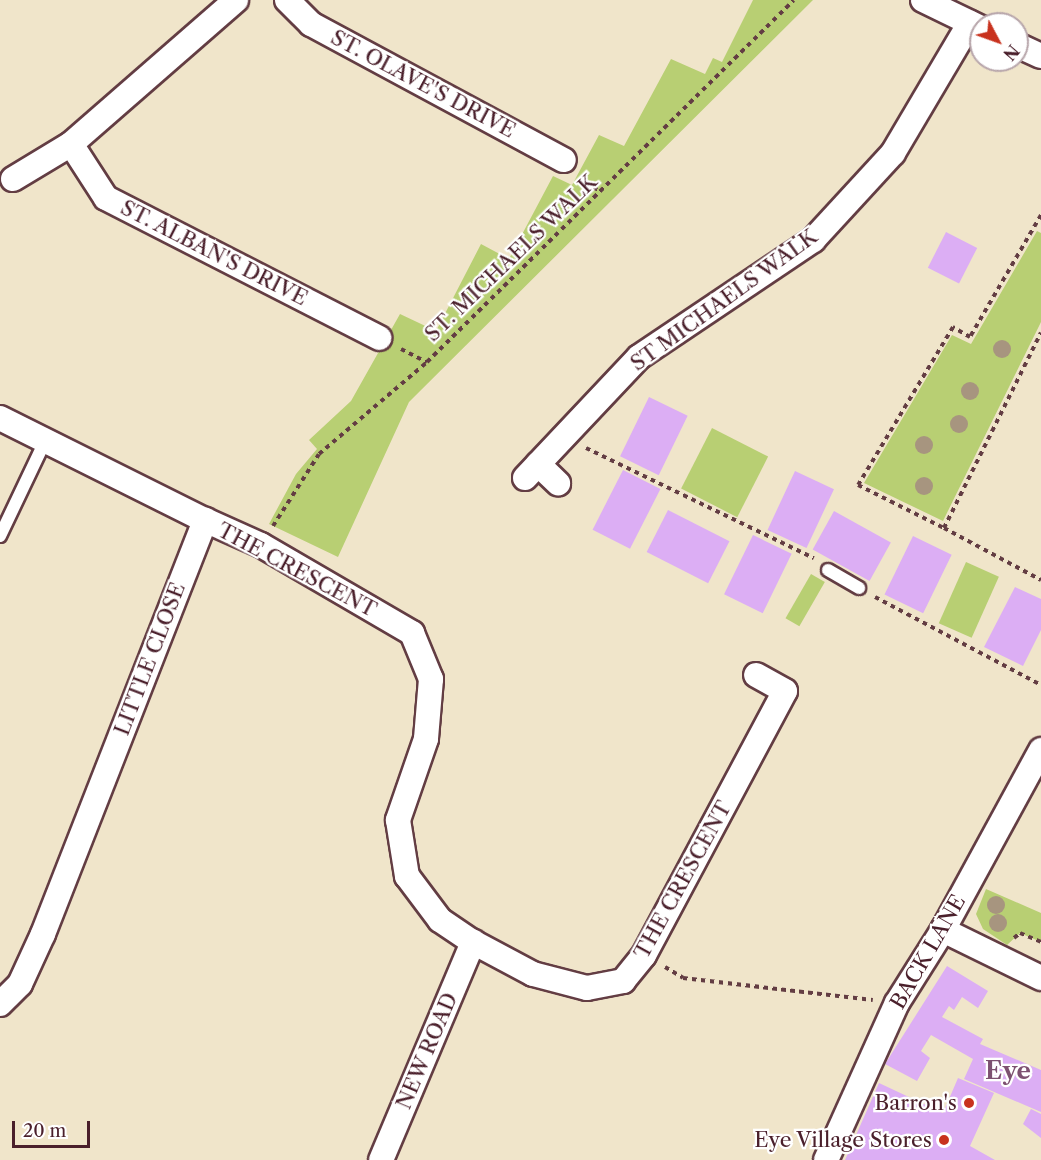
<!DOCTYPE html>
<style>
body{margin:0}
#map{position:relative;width:1041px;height:1160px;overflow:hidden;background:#f0e5ca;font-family:"Libre Caslon Text",serif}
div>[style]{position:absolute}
.green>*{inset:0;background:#b8cf73;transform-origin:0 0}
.building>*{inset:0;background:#dcaef4;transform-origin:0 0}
.path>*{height:4px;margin-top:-2px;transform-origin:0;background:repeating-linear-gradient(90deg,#633d43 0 4.5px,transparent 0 9px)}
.roads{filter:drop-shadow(2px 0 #633d43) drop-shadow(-2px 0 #633d43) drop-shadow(0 2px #633d43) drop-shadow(0 -2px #633d43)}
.service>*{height:12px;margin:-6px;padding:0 6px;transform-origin:6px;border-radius:6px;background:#fff}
.minor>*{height:24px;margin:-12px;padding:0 12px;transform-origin:12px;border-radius:12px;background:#fff}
.trees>*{width:18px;height:18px;margin:-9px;border-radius:50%;background:#a7957f}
.dots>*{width:16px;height:16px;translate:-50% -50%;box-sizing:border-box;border:3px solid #fff;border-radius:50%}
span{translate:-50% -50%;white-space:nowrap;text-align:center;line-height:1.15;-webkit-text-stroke:4.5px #fff;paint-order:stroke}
.street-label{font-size:21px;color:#4a1f2b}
.poi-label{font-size:21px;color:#4a1f2b}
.right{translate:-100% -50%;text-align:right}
.quarter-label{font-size:24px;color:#7d5171;font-weight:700}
.north{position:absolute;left:969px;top:12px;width:60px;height:60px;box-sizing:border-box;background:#fff;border:2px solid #b7a5aa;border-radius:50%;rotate:131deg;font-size:16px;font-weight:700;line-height:24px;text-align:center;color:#4a1f2b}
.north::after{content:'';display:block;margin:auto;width:21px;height:27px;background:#c8321e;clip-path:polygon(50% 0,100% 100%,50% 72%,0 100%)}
.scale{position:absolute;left:12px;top:1121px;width:78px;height:27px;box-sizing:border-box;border:3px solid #4a1f2b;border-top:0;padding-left:8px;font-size:18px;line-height:21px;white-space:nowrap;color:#4a1f2b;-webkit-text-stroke:4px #fff;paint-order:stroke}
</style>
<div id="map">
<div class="green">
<div style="clip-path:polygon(753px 0,813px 0,409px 402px,338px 557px,269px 524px,296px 474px,317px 449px,309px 440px,351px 401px,400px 314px,436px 331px,481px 244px,509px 259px,553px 176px,572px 185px,599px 135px,624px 146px,671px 59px,705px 74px,713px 58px,722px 62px)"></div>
<div style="clip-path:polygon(1037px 231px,1041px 233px,1041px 322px,943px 521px,864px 483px,952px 335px,971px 344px)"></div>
<div style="left:712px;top:428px;width:63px;height:68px;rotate:27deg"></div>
<div style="left:966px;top:562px;width:36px;height:67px;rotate:24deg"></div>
<div style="left:811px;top:574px;width:16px;height:51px;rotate:30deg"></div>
<div style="clip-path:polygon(986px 889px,1041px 913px,1041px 942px,1020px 933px,1007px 945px,983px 929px,976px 914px)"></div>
</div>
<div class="building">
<div style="left:946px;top:232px;width:35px;height:40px;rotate:27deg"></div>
<div style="left:649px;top:397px;width:43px;height:66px;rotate:26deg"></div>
<div style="left:623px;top:470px;width:42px;height:67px;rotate:27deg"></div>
<div style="left:795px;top:471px;width:43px;height:65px;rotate:25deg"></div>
<div style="left:668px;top:510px;width:69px;height:47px;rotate:27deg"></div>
<div style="left:834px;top:511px;width:65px;height:44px;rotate:29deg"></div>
<div style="left:753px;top:535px;width:43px;height:66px;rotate:26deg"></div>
<div style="left:913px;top:536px;width:43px;height:65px;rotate:26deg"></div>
<div style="clip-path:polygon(1015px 587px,1041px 599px,1041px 630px,1023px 666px,984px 647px)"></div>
<div style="clip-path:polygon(947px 966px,988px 991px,978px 1008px,962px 997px,954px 1010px,949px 1006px,942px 1017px,983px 1039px,980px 1044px,1041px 1070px,1041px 1112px,964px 1079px,973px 1059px,931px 1035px,921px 1051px,930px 1058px,917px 1081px,885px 1064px)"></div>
<div style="clip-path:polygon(958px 1078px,994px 1093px,970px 1146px,995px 1160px,845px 1160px,879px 1083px,943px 1113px)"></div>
<div style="clip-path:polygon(1031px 1109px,1041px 1114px,1041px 1138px,1023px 1124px)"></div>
</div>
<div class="path">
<div style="left:577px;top:180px;width:26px;rotate:25deg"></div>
<div style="left:1041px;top:215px;width:141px;rotate:120.2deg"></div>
<div style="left:970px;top:337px;width:20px;rotate:-150deg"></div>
<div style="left:953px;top:327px;width:184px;rotate:121deg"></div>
<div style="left:858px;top:485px;width:96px;rotate:26.6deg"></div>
<div style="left:944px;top:528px;width:218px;rotate:-63.6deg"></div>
<div style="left:401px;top:349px;width:29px;rotate:27deg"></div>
<div style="left:586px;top:448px;width:253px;rotate:25.8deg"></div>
<div style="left:273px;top:526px;width:85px;rotate:-57.4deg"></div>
<div style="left:319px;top:454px;width:142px;rotate:-40.4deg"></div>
<div style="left:427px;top:362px;width:515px;rotate:-44.61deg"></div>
<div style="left:944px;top:528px;width:110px;rotate:28.2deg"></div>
<div style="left:875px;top:597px;width:188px;rotate:27.9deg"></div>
<div style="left:1014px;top:938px;width:8px;rotate:-40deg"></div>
<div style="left:1020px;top:933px;width:23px;rotate:23deg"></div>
<div style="left:665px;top:967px;width:21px;rotate:31deg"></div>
<div style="left:683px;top:978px;width:191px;rotate:6.6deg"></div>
</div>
<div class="roads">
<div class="service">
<div style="left:0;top:536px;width:107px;rotate:-64.6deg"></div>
<div style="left:828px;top:570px;width:36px;rotate:30deg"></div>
</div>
<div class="minor">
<div style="left:287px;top:0;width:34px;rotate:45deg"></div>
<div style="left:311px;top:24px;width:287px;rotate:28.3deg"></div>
<div style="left:923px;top:0;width:64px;rotate:25.8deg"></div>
<div style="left:1017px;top:45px;width:26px;rotate:25deg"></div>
<div style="left:71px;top:144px;width:64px;rotate:57.1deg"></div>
<div style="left:106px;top:198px;width:307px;rotate:27.1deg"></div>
<div style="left:13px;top:179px;width:68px;rotate:-31.1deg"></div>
<div style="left:71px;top:144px;width:219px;rotate:-41.1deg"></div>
<div style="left:0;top:418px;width:229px;rotate:26.5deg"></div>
<div style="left:205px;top:520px;width:61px;rotate:24.1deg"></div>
<div style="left:261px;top:545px;width:175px;rotate:30.2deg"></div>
<div style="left:412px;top:633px;width:50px;rotate:67.6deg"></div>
<div style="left:431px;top:679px;width:60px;rotate:94.8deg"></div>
<div style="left:426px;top:739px;width:86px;rotate:109.1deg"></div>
<div style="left:398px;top:820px;width:57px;rotate:80.9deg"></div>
<div style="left:407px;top:876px;width:55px;rotate:53.1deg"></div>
<div style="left:440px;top:920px;width:40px;rotate:34deg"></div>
<div style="left:473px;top:942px;width:68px;rotate:28.1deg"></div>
<div style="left:533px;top:974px;width:56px;rotate:14.5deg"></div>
<div style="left:587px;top:988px;width:37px;rotate:-11deg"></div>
<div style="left:623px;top:981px;width:33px;rotate:-51deg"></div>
<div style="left:644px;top:955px;width:299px;rotate:-61.9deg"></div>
<div style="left:785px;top:691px;width:33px;rotate:-151deg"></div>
<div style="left:538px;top:464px;width:28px;rotate:44deg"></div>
<div style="left:525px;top:478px;width:166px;rotate:-46.7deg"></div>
<div style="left:639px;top:357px;width:210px;rotate:-33.9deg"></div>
<div style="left:813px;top:240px;width:118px;rotate:-47.4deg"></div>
<div style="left:893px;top:153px;width:151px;rotate:-59.4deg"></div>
<div style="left:943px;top:930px;width:109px;rotate:26.1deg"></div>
<div style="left:0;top:1004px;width:28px;rotate:-45deg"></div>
<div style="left:20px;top:984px;width:55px;rotate:-65.3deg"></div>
<div style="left:43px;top:934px;width:445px;rotate:-68.6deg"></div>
<div style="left:381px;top:1160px;width:237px;rotate:-67.1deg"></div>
<div style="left:826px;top:1160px;width:172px;rotate:-65.7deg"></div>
<div style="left:897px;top:1003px;width:86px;rotate:-57.8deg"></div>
<div style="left:943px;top:930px;width:205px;rotate:-61.4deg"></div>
</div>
</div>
<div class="trees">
<div style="left:1002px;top:349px"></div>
<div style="left:970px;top:391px"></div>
<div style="left:959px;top:424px"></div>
<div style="left:924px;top:445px"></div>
<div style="left:924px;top:486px"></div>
<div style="left:996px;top:905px"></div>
<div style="left:998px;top:923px"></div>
</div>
<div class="dots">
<div style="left:969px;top:1103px;background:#c8321e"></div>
<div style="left:944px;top:1140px;background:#c8321e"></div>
</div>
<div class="street-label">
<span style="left:423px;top:84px;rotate:28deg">ST. OLAVE'S DRIVE</span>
<span style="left:214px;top:253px;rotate:27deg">ST. ALBAN'S DRIVE</span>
<span style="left:511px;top:258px;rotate:-44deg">ST. MICHAELS WALK</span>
<span style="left:724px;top:300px;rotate:-36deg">ST MICHAELS WALK</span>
<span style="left:297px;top:570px;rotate:28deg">THE CRESCENT</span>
<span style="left:150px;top:659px;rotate:-69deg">LITTLE CLOSE</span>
<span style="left:683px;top:880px;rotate:-61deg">THE CRESCENT</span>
<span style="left:928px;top:952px;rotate:-60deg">BACK LANE</span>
<span style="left:427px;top:1051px;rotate:-67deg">NEW ROAD</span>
</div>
<div class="poi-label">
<span class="right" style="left:957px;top:1103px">Barron's</span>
<span class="right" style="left:932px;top:1140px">Eye Village Stores</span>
</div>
<div class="quarter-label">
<span style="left:1008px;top:1071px">Eye</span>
</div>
<div class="north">N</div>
<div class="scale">20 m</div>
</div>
